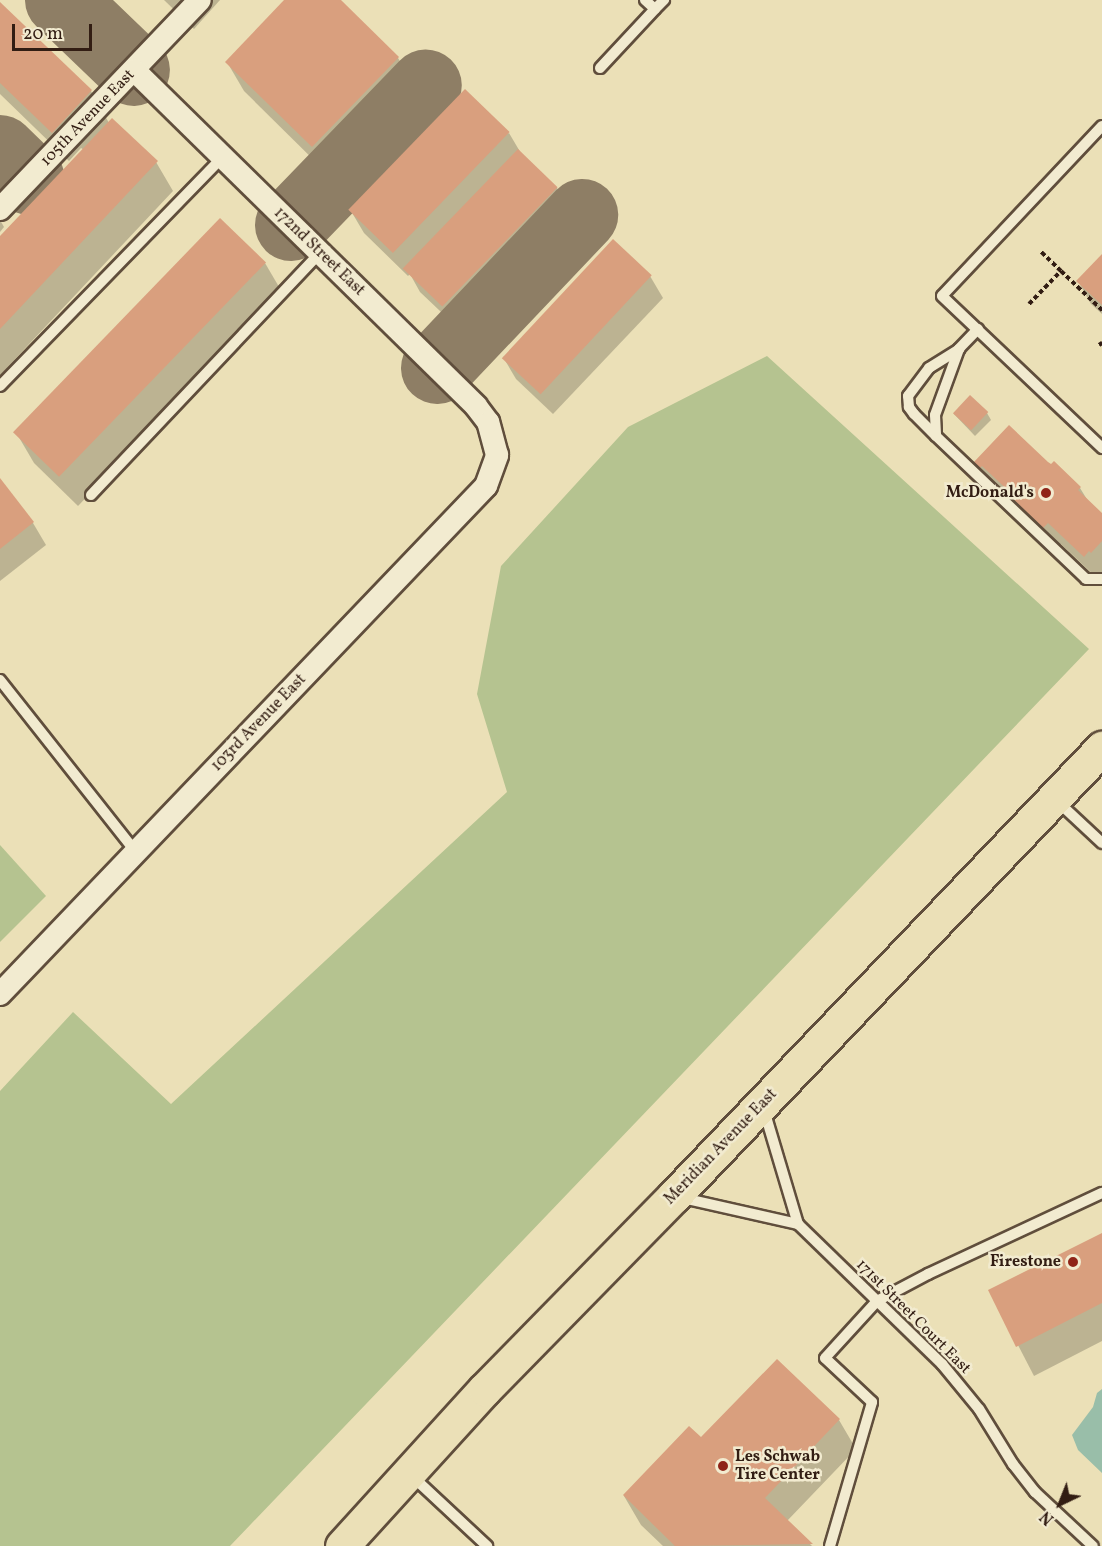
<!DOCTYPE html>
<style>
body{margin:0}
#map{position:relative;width:1102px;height:1546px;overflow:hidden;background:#ebe0b7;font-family:Vollkorn,serif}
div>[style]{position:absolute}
.green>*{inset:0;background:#b5c390}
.water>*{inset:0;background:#99bea9}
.shadow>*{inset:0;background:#0003}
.taxiway>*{height:72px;margin:-36px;padding:0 36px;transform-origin:36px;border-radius:36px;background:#8e7e65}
.building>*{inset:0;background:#d99f7e;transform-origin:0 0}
.path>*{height:4px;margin-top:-2px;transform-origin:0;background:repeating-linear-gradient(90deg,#321d13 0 4.5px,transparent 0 7.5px)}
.roads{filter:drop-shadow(2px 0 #604e3c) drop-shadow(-2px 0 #604e3c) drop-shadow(0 2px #604e3c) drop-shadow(0 -2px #604e3c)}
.service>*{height:10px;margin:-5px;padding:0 5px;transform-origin:5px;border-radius:5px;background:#f2ebd0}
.minor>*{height:22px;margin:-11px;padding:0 11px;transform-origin:11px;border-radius:11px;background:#f2ebd0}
.primary>*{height:33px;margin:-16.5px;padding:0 16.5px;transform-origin:16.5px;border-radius:16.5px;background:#ebe0b7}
.dots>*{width:16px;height:16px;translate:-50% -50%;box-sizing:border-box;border:3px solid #f2ebd0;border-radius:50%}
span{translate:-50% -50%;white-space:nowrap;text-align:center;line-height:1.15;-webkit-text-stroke:5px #f2ebd0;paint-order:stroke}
.street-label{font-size:16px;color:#321d13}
.poi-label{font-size:16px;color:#321d13;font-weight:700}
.right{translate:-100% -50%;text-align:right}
.left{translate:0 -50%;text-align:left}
.north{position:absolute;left:1030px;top:1474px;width:60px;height:60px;-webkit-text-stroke:4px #f2ebd0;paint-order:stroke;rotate:223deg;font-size:16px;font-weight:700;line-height:24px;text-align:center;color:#321d13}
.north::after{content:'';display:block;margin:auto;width:21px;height:27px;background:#321d13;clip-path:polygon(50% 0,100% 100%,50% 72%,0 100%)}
.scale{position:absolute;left:12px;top:24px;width:80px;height:27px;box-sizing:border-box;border:3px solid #321d13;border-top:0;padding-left:8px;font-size:18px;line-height:21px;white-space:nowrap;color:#321d13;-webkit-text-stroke:4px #f2ebd0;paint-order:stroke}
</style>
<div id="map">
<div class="green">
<div style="clip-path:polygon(767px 356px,1089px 649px,230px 1546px,0 1546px,0 1091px,73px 1012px,171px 1104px,507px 792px,477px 694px,501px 566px,628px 427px)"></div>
<div style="clip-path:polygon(0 845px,46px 896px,0 942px)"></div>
</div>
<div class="water">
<div style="clip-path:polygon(1102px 1389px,1102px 1473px,1078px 1450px,1072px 1435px,1093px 1407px,1097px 1393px)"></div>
</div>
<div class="shadow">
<div style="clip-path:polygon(164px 0,220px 0,194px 29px)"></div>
<div style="clip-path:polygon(286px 0,339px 0,398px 58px,415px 86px,329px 175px,244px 91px,227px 62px)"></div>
<div style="clip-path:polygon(0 4px,91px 91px,109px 123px,156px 162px,173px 191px,0 375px,0 239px,84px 150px,81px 148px,69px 161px,0 94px)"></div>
<div style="clip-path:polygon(509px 133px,522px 155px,557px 188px,570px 210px,459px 329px,420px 292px,410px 274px,408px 276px,364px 233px,351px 211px)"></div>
<div style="clip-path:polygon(0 220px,4px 227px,0 232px)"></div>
<div style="clip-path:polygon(1102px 256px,1102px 314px,1091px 304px,1078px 281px)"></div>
<div style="clip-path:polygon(265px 263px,282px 292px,78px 506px,34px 463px,17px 434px)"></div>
<div style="clip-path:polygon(650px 276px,663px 298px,553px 414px,516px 379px,503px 357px)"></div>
<div style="clip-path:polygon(987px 413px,991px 420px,975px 436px,954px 414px)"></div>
<div style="clip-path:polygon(975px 463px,1048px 463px,1080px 488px,1088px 501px,1102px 515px,1102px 573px,1097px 578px,1061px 544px,1056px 549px,988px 485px)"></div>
<div style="clip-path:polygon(0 481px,33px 523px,46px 545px,0 581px)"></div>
<div style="clip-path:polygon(1102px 1235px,1102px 1341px,1034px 1376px,990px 1291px)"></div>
<div style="clip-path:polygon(777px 1361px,839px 1420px,856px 1449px,787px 1521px,812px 1546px,663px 1546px,641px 1525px,624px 1496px,701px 1439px)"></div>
</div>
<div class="taxiway">
<div style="left:61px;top:0;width:101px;rotate:43.8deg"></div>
<div style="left:0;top:151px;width:40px;rotate:44deg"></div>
<div style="left:291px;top:225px;width:194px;rotate:-46deg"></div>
<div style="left:437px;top:368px;width:211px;rotate:-46.5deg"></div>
</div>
<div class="building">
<div style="clip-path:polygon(284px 0,341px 0,399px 57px,312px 147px,225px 62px)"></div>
<div style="clip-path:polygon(0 2px,92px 90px,52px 133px,0 83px)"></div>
<div style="left:465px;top:89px;width:62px;height:168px;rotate:44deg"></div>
<div style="clip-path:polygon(112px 118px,158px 161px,0 329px,0 236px)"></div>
<div style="left:518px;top:149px;width:55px;height:166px;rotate:44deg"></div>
<div style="left:220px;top:218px;width:64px;height:298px;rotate:44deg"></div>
<div style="left:613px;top:239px;width:53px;height:163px;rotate:43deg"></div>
<div style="clip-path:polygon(1102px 254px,1102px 305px,1076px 281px)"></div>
<div style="left:970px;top:395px;width:25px;height:25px;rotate:43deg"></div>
<div style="clip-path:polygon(1009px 425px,1048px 462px,1051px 464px,1054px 461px,1081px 487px,1078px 490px,1102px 513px,1102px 541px,1091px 553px,1089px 551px,1084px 557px,1048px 523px,1043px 528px,1011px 499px,1014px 496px,982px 466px,980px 468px,973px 463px)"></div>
<div style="clip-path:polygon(0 478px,34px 522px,0 549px)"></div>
<div style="clip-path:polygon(1102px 1233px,1102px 1303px,1016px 1347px,988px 1290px)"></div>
<div style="clip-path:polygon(777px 1359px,840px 1419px,765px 1498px,813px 1544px,675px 1546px,623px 1495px,689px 1426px,701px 1437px)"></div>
</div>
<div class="path">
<div style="left:1061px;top:271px;width:57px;rotate:43.6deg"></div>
<div style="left:1029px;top:304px;width:46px;rotate:-45.9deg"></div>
<div style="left:1061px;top:271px;width:29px;rotate:-136deg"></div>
<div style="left:1099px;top:345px;width:4px;rotate:-34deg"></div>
</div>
<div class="roads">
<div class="service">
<div style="left:645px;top:0;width:13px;rotate:42deg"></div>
<div style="left:655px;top:9px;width:13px;rotate:-45deg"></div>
<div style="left:600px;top:68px;width:81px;rotate:-47deg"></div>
<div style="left:1102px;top:126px;width:233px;rotate:133.3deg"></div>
<div style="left:942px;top:296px;width:221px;rotate:43.5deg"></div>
<div style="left:978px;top:329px;width:28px;rotate:134deg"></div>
<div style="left:959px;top:349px;width:70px;rotate:110deg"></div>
<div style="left:935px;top:415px;width:21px;rotate:87deg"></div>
<div style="left:936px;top:436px;width:207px;rotate:43.6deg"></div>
<div style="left:1086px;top:579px;width:16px"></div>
<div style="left:0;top:386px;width:318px;rotate:-45.8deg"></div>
<div style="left:936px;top:436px;width:31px;rotate:-135deg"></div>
<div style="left:914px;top:414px;width:9px;rotate:-126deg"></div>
<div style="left:909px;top:407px;width:11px;rotate:-95deg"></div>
<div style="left:908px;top:396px;width:35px;rotate:-53deg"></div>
<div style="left:929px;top:368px;width:36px;rotate:-32deg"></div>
<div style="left:91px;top:495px;width:333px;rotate:-46.6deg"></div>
<div style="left:0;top:680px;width:219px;rotate:51.7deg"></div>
<div style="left:1056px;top:800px;width:63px;rotate:43.1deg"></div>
<div style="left:764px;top:1110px;width:119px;rotate:73.4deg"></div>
<div style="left:798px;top:1224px;width:201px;rotate:44.2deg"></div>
<div style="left:942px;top:1364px;width:58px;rotate:50.6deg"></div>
<div style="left:979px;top:1409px;width:65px;rotate:58.3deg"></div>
<div style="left:1013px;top:1464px;width:36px;rotate:52deg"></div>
<div style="left:1035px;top:1492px;width:79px;rotate:43deg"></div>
<div style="left:678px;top:1197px;width:123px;rotate:12.7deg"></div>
<div style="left:412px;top:1476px;width:103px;rotate:43deg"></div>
<div style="left:830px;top:1546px;width:150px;rotate:-73.7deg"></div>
<div style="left:872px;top:1402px;width:64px;rotate:-136.9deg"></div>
<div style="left:825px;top:1358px;width:77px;rotate:-47.6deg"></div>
<div style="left:877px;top:1301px;width:58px;rotate:-27.9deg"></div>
<div style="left:928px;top:1274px;width:192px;rotate:-25deg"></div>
</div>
<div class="minor">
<div style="left:0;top:209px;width:289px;rotate:-46.3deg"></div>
<div style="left:0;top:994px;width:703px;rotate:-46.27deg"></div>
<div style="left:486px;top:486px;width:33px;rotate:-70deg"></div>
<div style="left:497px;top:455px;width:34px;rotate:-105deg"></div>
<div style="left:488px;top:422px;width:20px;rotate:-127deg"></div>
<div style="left:476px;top:406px;width:479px;rotate:-135.5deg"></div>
</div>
<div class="primary">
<div style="left:342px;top:1546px;width:212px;rotate:-47.7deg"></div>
<div style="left:485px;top:1389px;width:270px;rotate:-45.6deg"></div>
<div style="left:674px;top:1196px;width:620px;rotate:-46.31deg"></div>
</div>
</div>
<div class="dots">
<div style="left:1046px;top:493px;background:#8f2418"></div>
<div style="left:1073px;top:1262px;background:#8f2418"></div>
<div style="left:723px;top:1466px;background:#8f2418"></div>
</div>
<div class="street-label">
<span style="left:88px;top:118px;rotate:-46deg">105th Avenue East</span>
<span style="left:319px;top:252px;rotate:44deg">172nd Street East</span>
<span style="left:259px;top:723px;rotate:-46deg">103rd Avenue East</span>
<span style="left:721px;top:1147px;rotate:-46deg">Meridian Avenue East</span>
<span style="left:913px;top:1317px;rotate:45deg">171st Street Court East</span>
</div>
<div class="poi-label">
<span class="right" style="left:1034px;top:493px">McDonald's</span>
<span class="right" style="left:1061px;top:1262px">Firestone</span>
<span class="left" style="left:735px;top:1466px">Les Schwab<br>Tire Center</span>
</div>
<div class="north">N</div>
<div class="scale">20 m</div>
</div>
